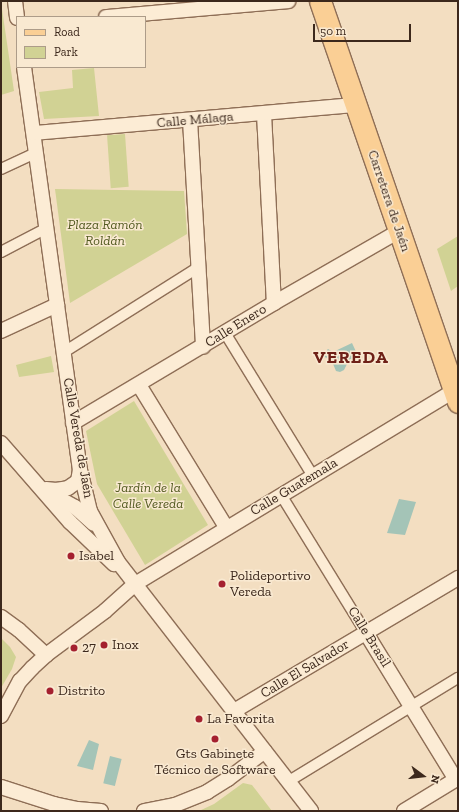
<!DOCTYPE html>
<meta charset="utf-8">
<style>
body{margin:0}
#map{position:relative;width:459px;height:812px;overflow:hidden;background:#f3dec1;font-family:"Zilla Slab",serif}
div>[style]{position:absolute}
.green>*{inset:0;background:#d1d294;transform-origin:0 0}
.water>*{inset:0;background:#a4c4b7;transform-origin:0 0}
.roads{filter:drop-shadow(1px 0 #8e6e56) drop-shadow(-1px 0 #8e6e56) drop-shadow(0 1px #8e6e56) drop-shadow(0 -1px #8e6e56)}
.pedestrian>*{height:10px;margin:-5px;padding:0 5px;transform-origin:5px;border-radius:5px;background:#fcecd5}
.minor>*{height:14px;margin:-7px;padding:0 7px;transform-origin:7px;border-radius:7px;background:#fcecd5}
.primary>*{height:21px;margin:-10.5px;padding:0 10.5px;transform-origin:10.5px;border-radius:10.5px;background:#facf95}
.dots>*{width:11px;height:11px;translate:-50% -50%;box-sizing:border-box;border:2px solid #f9e9d1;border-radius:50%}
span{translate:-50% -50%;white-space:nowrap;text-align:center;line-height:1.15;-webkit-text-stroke:3px #f9e9d1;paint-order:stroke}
.street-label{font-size:14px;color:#3c281c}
.park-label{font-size:14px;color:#535b21;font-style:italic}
.poi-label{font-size:14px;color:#3c281c}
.left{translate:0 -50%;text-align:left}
.district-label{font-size:18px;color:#6e2017;font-weight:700;letter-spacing:1px}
.frame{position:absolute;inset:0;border:2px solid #3c281c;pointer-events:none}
.legend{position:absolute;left:16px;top:16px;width:130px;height:52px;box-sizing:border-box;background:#f9e9d1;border:1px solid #ad9c89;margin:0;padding:5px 7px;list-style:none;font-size:12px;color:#3c281c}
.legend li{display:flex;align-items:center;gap:8px;height:20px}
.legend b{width:20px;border:1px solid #ad9c89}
.north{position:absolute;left:403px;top:756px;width:40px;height:40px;-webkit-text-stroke:3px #f9e9d1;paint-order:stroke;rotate:105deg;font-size:11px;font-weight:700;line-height:16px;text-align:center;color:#3c281c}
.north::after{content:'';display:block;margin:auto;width:14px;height:18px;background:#3c281c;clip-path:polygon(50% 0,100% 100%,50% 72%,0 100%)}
.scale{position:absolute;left:313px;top:24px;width:98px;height:18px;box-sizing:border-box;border:2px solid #3c281c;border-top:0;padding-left:5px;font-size:12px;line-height:14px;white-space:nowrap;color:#3c281c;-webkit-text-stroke:3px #f9e9d1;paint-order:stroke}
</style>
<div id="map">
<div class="green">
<div style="clip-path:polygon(2px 9px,14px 91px,1px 95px,1px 10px)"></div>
<div style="clip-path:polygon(94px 68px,99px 116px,44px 119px,39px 92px,73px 88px,72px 70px)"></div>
<div style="left:125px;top:134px;width:53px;height:18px;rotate:86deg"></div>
<div style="clip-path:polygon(55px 189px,184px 191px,187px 234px,70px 303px)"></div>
<div style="clip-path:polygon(458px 236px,458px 286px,451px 291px,437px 249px)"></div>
<div style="clip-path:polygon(51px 356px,54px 372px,19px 377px,16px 365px)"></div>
<div style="clip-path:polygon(134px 401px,208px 525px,145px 565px,97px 484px,86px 431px)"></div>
<div style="clip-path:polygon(1px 638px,10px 647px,16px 657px,12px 669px,1px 688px)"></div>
<div style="clip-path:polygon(243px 783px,252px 785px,272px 811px,199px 811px,214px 804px)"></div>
</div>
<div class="water">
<div style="clip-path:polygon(352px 343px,359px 358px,347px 364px,344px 370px,340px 372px,336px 371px,331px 359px,324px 357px,324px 353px,328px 349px,333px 352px)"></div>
<div style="clip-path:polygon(399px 499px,416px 502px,405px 535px,387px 533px)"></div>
<div style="clip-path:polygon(89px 740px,99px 744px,93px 770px,77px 766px)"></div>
<div style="left:110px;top:756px;width:12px;height:28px;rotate:14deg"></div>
</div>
<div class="roads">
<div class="pedestrian">
<div style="left:1px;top:169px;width:38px;rotate:-25deg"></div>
<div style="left:1px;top:252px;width:52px;rotate:-27.6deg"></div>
<div style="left:225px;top:333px;width:168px;rotate:58.4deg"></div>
<div style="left:64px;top:352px;width:160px;rotate:-32.2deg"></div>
<div style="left:281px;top:495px;width:162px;rotate:58.4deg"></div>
<div style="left:289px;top:781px;width:198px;rotate:-31.4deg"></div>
</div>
<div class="minor">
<div style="left:15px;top:1px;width:17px;rotate:83deg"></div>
<div style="left:106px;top:17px;width:183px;rotate:-5deg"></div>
<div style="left:24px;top:67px;width:407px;rotate:82.1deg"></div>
<div style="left:80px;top:470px;width:42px;rotate:76.3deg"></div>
<div style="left:90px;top:511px;width:58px;rotate:61.2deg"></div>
<div style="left:118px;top:562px;width:315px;rotate:52.2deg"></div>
<div style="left:264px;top:114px;width:189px;rotate:87deg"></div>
<div style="left:190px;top:120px;width:227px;rotate:86.7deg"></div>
<div style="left:34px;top:133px;width:323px;rotate:-5deg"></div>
<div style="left:1px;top:331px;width:62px;rotate:-24.9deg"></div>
<div style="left:139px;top:385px;width:167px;rotate:58.5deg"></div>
<div style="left:73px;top:423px;width:234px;rotate:-30.8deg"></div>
<div style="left:274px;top:303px;width:144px;rotate:-29.9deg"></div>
<div style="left:1px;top:443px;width:105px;rotate:48.9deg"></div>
<div style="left:70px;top:522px;width:61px;rotate:43.7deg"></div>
<div style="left:46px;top:489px;width:10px;rotate:6deg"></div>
<div style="left:56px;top:490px;width:12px;rotate:-9deg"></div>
<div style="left:68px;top:488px;width:12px;rotate:-35deg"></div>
<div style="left:78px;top:481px;width:11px;rotate:-80deg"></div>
<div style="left:48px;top:492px;width:31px;rotate:29deg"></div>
<div style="left:75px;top:507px;width:25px;rotate:42deg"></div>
<div style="left:1px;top:617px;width:22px;rotate:36deg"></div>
<div style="left:19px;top:630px;width:37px;rotate:43deg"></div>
<div style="left:366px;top:633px;width:172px;rotate:58.5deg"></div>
<div style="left:234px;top:711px;width:261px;rotate:-30.7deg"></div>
<div style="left:1px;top:716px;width:40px;rotate:-62deg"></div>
<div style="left:20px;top:681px;width:18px;rotate:-47deg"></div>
<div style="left:32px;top:668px;width:19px;rotate:-43deg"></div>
<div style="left:46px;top:655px;width:74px;rotate:-36.7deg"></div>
<div style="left:105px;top:611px;width:40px;rotate:-42deg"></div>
<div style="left:135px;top:584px;width:378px;rotate:-31.2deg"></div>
<div style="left:1px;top:787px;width:56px;rotate:17.8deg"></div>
<div style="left:54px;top:804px;width:24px;rotate:12deg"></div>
<div style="left:77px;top:809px;width:24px;rotate:5deg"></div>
<div style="left:144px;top:811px;width:32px;rotate:-11deg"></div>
<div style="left:175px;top:805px;width:35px;rotate:-22deg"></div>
<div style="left:207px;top:792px;width:25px;rotate:-32deg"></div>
<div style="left:228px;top:779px;width:46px;rotate:-37.1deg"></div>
<div style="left:404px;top:811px;width:63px;rotate:-31.4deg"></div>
</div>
<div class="primary">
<div style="left:320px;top:1px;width:424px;rotate:71deg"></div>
</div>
</div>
<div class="dots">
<div style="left:71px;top:556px;background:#a4202f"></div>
<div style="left:222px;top:584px;background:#a4202f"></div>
<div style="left:104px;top:645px;background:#a4202f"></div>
<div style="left:74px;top:648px;background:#a4202f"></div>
<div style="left:50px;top:691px;background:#a4202f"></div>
<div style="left:199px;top:719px;background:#a4202f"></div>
<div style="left:215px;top:739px;background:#a4202f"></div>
</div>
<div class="street-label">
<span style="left:195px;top:120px;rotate:-5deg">Calle Málaga</span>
<span style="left:389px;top:201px;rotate:71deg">Carretera de Jaén</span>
<span style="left:236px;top:326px;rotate:-32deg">Calle Enero</span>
<span style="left:78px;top:438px;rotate:80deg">Calle Vereda de Jaén</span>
<span style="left:294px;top:487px;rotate:-31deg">Calle Guatemala</span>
<span style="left:369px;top:637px;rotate:58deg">Calle Brasil</span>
<span style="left:305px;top:669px;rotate:-31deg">Calle El Salvador</span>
</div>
<div class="park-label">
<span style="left:105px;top:233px">Plaza Ramón<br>Roldán</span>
<span style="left:148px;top:496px">Jardín de la<br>Calle Vereda</span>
</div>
<div class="poi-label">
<span class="left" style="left:79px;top:556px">Isabel</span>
<span class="left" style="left:230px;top:584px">Polideportivo<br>Vereda</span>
<span class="left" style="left:112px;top:645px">Inox</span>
<span class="left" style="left:82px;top:648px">27</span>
<span class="left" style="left:58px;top:691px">Distrito</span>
<span class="left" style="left:207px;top:719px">La Favorita</span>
<span style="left:215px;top:762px">Gts Gabinete<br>Técnico de Software</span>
</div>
<div class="district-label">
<span style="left:351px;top:357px">VEREDA</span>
</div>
<div class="frame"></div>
<ul class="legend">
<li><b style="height:5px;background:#facf95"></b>Road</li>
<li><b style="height:11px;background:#d1d294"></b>Park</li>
</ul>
<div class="north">N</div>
<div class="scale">50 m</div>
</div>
